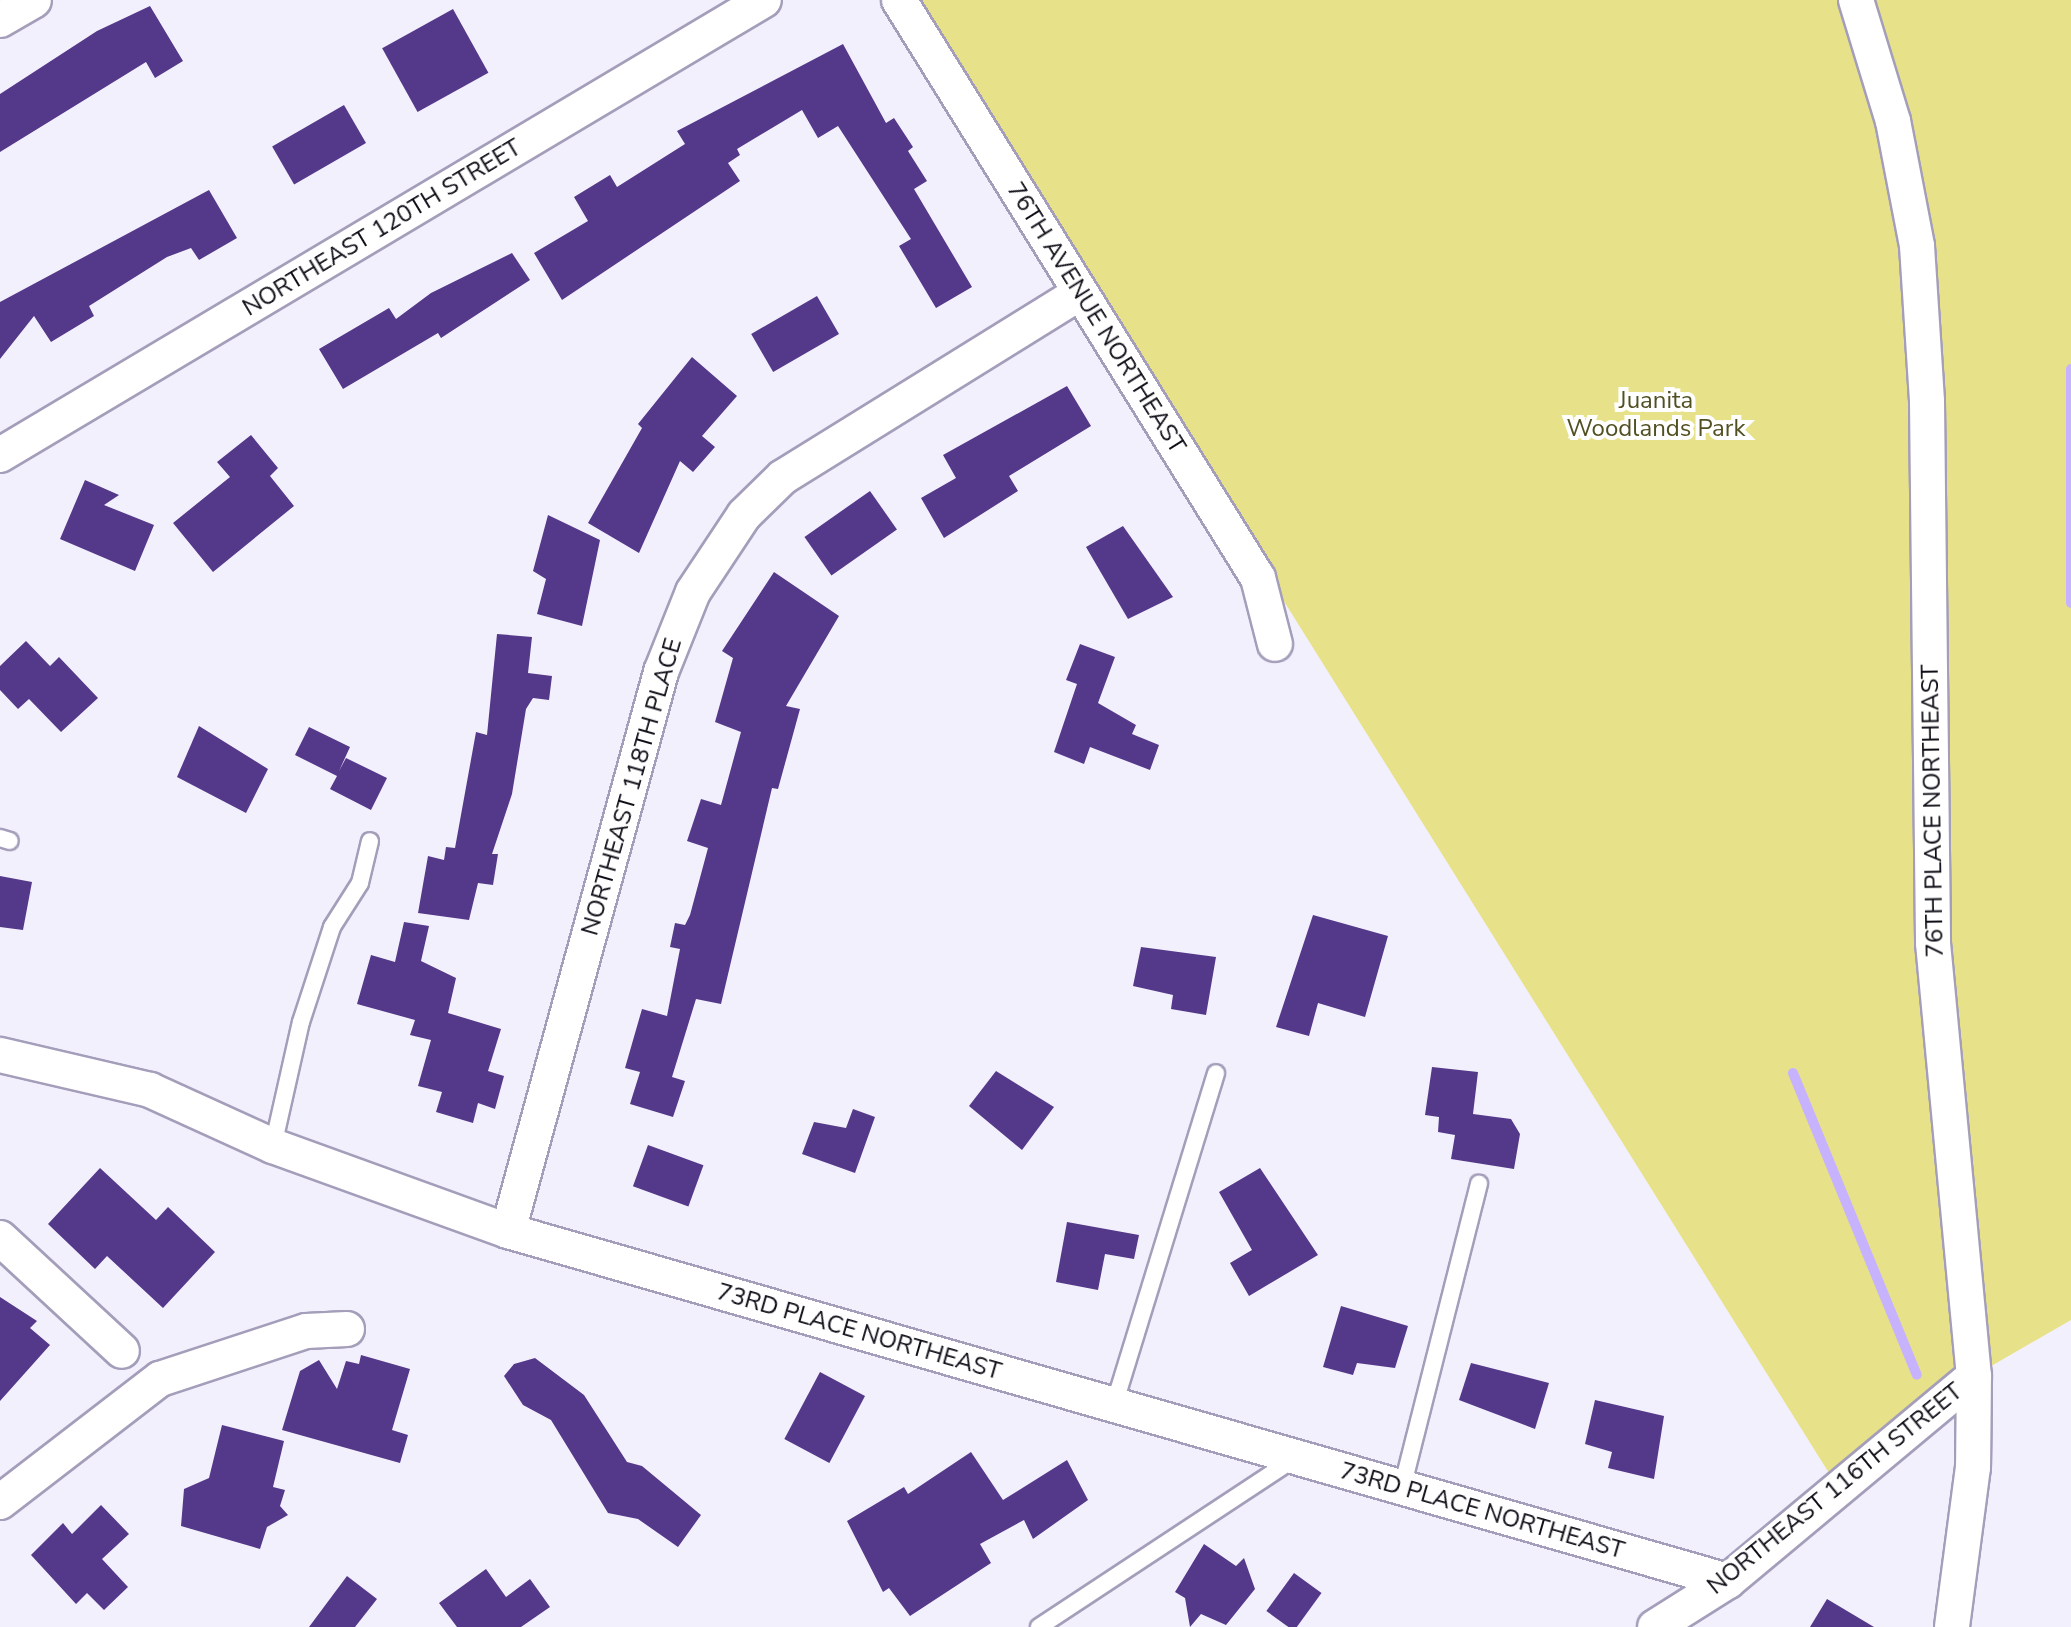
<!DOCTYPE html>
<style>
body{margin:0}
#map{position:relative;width:2071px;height:1627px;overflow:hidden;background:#f3f0fd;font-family:"Nunito Sans",sans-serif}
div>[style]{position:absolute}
.green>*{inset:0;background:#e7e289}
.stream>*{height:10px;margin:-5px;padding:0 5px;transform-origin:5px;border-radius:5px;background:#c7b3fd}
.building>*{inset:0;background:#543889;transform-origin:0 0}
.roads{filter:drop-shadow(2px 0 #a49eba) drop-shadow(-2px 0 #a49eba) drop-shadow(0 2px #a49eba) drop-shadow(0 -2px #a49eba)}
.service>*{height:16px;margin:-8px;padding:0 8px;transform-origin:8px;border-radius:8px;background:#fff}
.minor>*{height:34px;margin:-17px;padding:0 17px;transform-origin:17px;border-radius:17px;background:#fff}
span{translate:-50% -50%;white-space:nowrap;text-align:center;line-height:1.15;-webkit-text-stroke:8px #fff;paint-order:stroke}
.street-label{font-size:24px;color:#0e0c15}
.park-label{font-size:24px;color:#525023}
</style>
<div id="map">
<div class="green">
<div style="clip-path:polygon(908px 0,2071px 0,2071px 1320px,1974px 1376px,1839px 1489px)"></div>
</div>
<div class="stream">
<div style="left:2071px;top:369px;width:234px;rotate:90deg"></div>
<div style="left:1793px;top:1073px;width:326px;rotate:67.7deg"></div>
</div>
<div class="building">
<div style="clip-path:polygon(150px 6px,183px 61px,155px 78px,146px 62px,0 152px,0 94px,97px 31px)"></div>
<div style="left:453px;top:9px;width:73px;height:81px;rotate:61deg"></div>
<div style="clip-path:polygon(843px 44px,886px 123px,894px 118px,913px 147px,908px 151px,927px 181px,914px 189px,972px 287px,936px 308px,899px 246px,911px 239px,838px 126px,818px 138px,802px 110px,737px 149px,740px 155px,728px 163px,740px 181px,562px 300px,534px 253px,588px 221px,574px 197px,610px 175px,617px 187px,685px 144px,677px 131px)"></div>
<div style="left:344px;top:105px;width:44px;height:83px;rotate:60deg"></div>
<div style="clip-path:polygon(209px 190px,237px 238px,199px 260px,191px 248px,167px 257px,89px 306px,94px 316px,51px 342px,34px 316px,0 359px,0 302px)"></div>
<div style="clip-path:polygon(512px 253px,530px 280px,441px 338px,438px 333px,343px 389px,319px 349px,389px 308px,396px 319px,431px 293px)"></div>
<div style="left:817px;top:296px;width:44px;height:76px;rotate:60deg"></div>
<div style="clip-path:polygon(692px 357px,737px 396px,702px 436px,715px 447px,693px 472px,680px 461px,639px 553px,588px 523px,642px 428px,638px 424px)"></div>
<div style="clip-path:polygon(1067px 386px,1091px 426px,1009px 476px,1018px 491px,944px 538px,921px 498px,956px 478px,943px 455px)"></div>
<div style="clip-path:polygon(251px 435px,278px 468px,270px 476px,294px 506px,213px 572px,173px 523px,230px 477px,217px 462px)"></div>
<div style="clip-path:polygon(85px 480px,119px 495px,104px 505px,154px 525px,135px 571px,60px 539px)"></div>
<div style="left:870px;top:491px;width:47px;height:80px;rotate:55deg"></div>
<div style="clip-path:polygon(548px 515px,600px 540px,582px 626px,537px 614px,546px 579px,533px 571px)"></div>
<div style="clip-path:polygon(1123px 526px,1173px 597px,1128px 619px,1086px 547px)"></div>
<div style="clip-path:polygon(774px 572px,839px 616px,786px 706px,800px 709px,778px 789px,772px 788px,721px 1004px,696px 999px,672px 1077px,685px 1081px,673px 1117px,630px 1104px,640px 1072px,625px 1068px,642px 1009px,667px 1016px,680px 949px,670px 947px,675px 923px,685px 925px,690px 915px,708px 848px,687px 841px,701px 799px,721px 805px,741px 732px,715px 722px,733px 658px,722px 651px)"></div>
<div style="clip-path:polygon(497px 634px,532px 637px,528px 673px,552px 676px,549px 700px,533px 698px,526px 709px,512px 794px,492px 854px,498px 854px,493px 885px,478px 883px,469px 920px,418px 913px,428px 856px,444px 860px,446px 847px,455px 848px,476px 732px,487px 735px)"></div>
<div style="clip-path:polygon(26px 641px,50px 666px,59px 657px,98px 698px,61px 732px,29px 699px,18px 709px,0 690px,0 666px)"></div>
<div style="clip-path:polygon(1080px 644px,1115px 657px,1098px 703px,1136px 725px,1132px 734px,1159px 745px,1150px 770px,1090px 747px,1084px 764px,1054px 752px,1077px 684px,1066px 680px)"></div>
<div style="clip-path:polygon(199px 726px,268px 769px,246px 813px,177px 777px)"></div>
<div style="clip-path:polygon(309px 727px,350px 747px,339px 771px,346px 758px,387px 778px,371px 810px,330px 789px,337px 776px,295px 755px)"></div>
<div style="clip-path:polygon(0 876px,32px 882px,23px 930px,0 927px)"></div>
<div style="clip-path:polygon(1313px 915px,1388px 936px,1365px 1017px,1318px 1003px,1309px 1036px,1276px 1027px)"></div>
<div style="clip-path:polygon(404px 922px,429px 926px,421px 961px,456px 978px,448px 1013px,501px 1029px,488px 1071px,504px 1076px,495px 1109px,478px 1103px,473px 1123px,436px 1112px,442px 1092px,418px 1086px,431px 1040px,410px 1035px,415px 1020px,357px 1004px,371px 955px,395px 962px)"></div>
<div style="clip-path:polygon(1141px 947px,1216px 957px,1206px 1015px,1171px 1009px,1173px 995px,1133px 986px)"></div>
<div style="clip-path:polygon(1432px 1067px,1478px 1072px,1473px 1114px,1511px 1119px,1520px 1134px,1514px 1169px,1451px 1159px,1455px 1135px,1438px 1132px,1439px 1117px,1425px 1115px)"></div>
<div style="clip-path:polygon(996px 1071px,1054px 1107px,1022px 1150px,969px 1106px)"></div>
<div style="clip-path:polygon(853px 1109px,875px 1117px,855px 1173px,802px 1154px,814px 1122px,846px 1128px)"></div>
<div style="left:648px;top:1145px;width:59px;height:44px;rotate:20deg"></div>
<div style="clip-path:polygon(100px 1168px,156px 1220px,168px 1207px,215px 1252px,163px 1308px,107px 1256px,95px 1269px,48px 1224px)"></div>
<div style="clip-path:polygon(1260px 1168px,1318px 1255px,1249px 1296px,1230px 1263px,1252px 1250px,1219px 1192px)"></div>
<div style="clip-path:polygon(1067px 1222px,1139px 1235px,1134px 1259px,1105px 1254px,1098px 1290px,1056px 1282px)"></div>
<div style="clip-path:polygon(0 1297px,37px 1321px,30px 1328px,50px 1345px,0 1401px)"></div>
<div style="clip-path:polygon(1341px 1306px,1408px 1326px,1395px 1368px,1357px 1363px,1353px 1375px,1323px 1367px)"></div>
<div style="clip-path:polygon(361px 1355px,410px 1369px,392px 1430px,408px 1435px,400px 1463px,282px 1430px,300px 1371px,319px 1360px,337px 1389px,346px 1361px,359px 1364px)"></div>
<div style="clip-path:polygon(535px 1358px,584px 1395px,627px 1462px,642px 1466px,701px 1515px,678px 1547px,638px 1519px,608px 1513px,551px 1420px,523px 1405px,504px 1376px,514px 1364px)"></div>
<div style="clip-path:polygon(1471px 1363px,1549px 1383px,1535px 1429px,1459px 1400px)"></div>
<div style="left:820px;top:1372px;width:51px;height:76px;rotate:28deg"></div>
<div style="clip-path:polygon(1595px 1400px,1664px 1416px,1654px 1479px,1608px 1468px,1612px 1452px,1585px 1444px)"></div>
<div style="clip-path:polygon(222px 1425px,284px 1441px,273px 1487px,285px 1490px,280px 1506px,288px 1515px,267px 1527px,260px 1549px,181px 1526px,184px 1489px,209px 1478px)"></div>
<div style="clip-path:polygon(971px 1452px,1003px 1500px,1067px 1460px,1088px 1500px,1033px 1539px,1024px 1520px,980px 1544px,991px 1563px,910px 1616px,889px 1588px,883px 1592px,847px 1521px,904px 1487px,908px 1494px)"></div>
<div style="clip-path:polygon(101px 1505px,129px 1534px,102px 1559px,128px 1587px,104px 1610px,87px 1593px,76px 1604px,31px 1555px,63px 1523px,72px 1534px)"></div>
<div style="clip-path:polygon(1204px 1544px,1236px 1566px,1244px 1558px,1255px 1589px,1226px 1625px,1201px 1614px,1190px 1627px,1185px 1598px,1175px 1592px)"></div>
<div style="clip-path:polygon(486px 1569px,506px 1597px,530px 1579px,550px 1607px,521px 1627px,457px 1627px,439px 1603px)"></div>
<div style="left:1294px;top:1573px;width:34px;height:47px;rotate:36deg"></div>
<div style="clip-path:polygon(347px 1576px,377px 1599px,355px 1627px,309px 1627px)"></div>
<div style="clip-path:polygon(1827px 1599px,1874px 1627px,1810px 1627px)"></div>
</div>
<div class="roads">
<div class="service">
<div style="left:0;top:838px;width:10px;rotate:17deg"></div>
<div style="left:273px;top:1146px;width:127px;rotate:-77.3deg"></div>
<div style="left:301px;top:1022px;width:100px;rotate:-71.9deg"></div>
<div style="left:332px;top:927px;width:52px;rotate:-57.5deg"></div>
<div style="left:360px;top:883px;width:43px;rotate:-76.6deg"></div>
<div style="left:1114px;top:1405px;width:347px;rotate:-72.9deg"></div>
<div style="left:1402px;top:1488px;width:314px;rotate:-75.8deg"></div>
<div style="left:1039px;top:1627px;width:307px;rotate:-33.4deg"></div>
</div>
<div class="minor">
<div style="left:899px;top:0;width:680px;rotate:58.16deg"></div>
<div style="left:1258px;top:578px;width:68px;rotate:75.6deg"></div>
<div style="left:1856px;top:0;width:127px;rotate:73deg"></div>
<div style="left:1893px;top:121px;width:127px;rotate:79.1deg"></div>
<div style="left:1917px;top:246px;width:156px;rotate:86.3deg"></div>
<div style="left:1927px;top:402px;width:541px;rotate:89.36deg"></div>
<div style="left:1933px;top:943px;width:435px;rotate:84.6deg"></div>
<div style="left:1974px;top:1376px;width:91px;rotate:90.6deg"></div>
<div style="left:1973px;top:1467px;width:161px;rotate:97.5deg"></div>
<div style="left:0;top:20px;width:39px;rotate:-30deg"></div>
<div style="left:0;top:455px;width:889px;rotate:-30.78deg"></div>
<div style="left:0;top:1055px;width:154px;rotate:13.1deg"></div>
<div style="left:150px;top:1090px;width:135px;rotate:24.5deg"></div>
<div style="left:273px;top:1146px;width:250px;rotate:19.9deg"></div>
<div style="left:508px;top:1231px;width:1269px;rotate:16.01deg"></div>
<div style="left:508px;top:1231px;width:580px;rotate:-74.69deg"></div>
<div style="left:661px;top:672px;width:86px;rotate:-68.2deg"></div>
<div style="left:693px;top:592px;width:92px;rotate:-56.5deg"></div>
<div style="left:744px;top:515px;width:54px;rotate:-44.3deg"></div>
<div style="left:783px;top:477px;width:349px;rotate:-31.8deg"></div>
<div style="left:0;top:1238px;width:166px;rotate:42.8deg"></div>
<div style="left:0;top:1502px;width:202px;rotate:-37.6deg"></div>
<div style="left:160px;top:1379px;width:154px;rotate:-18.2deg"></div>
<div style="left:306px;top:1331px;width:41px;rotate:-2.8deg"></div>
<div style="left:1655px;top:1627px;width:86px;rotate:-32.2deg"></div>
<div style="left:1728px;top:1581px;width:320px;rotate:-39.8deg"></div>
</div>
</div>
<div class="street-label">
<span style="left:382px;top:228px;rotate:-31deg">NORTHEAST 120TH STREET</span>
<span style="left:1096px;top:318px;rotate:58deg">76TH AVENUE NORTHEAST</span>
<span style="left:632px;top:787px;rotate:-74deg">NORTHEAST 118TH PLACE</span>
<span style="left:1933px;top:811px;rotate:-91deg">76TH PLACE NORTHEAST</span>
<span style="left:859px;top:1332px;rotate:16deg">73RD PLACE NORTHEAST</span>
<span style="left:1835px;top:1489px;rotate:-39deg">NORTHEAST 116TH STREET</span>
<span style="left:1482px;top:1511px;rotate:16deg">73RD PLACE NORTHEAST</span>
</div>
<div class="park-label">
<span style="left:1656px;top:415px">Juanita<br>Woodlands Park</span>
</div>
</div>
